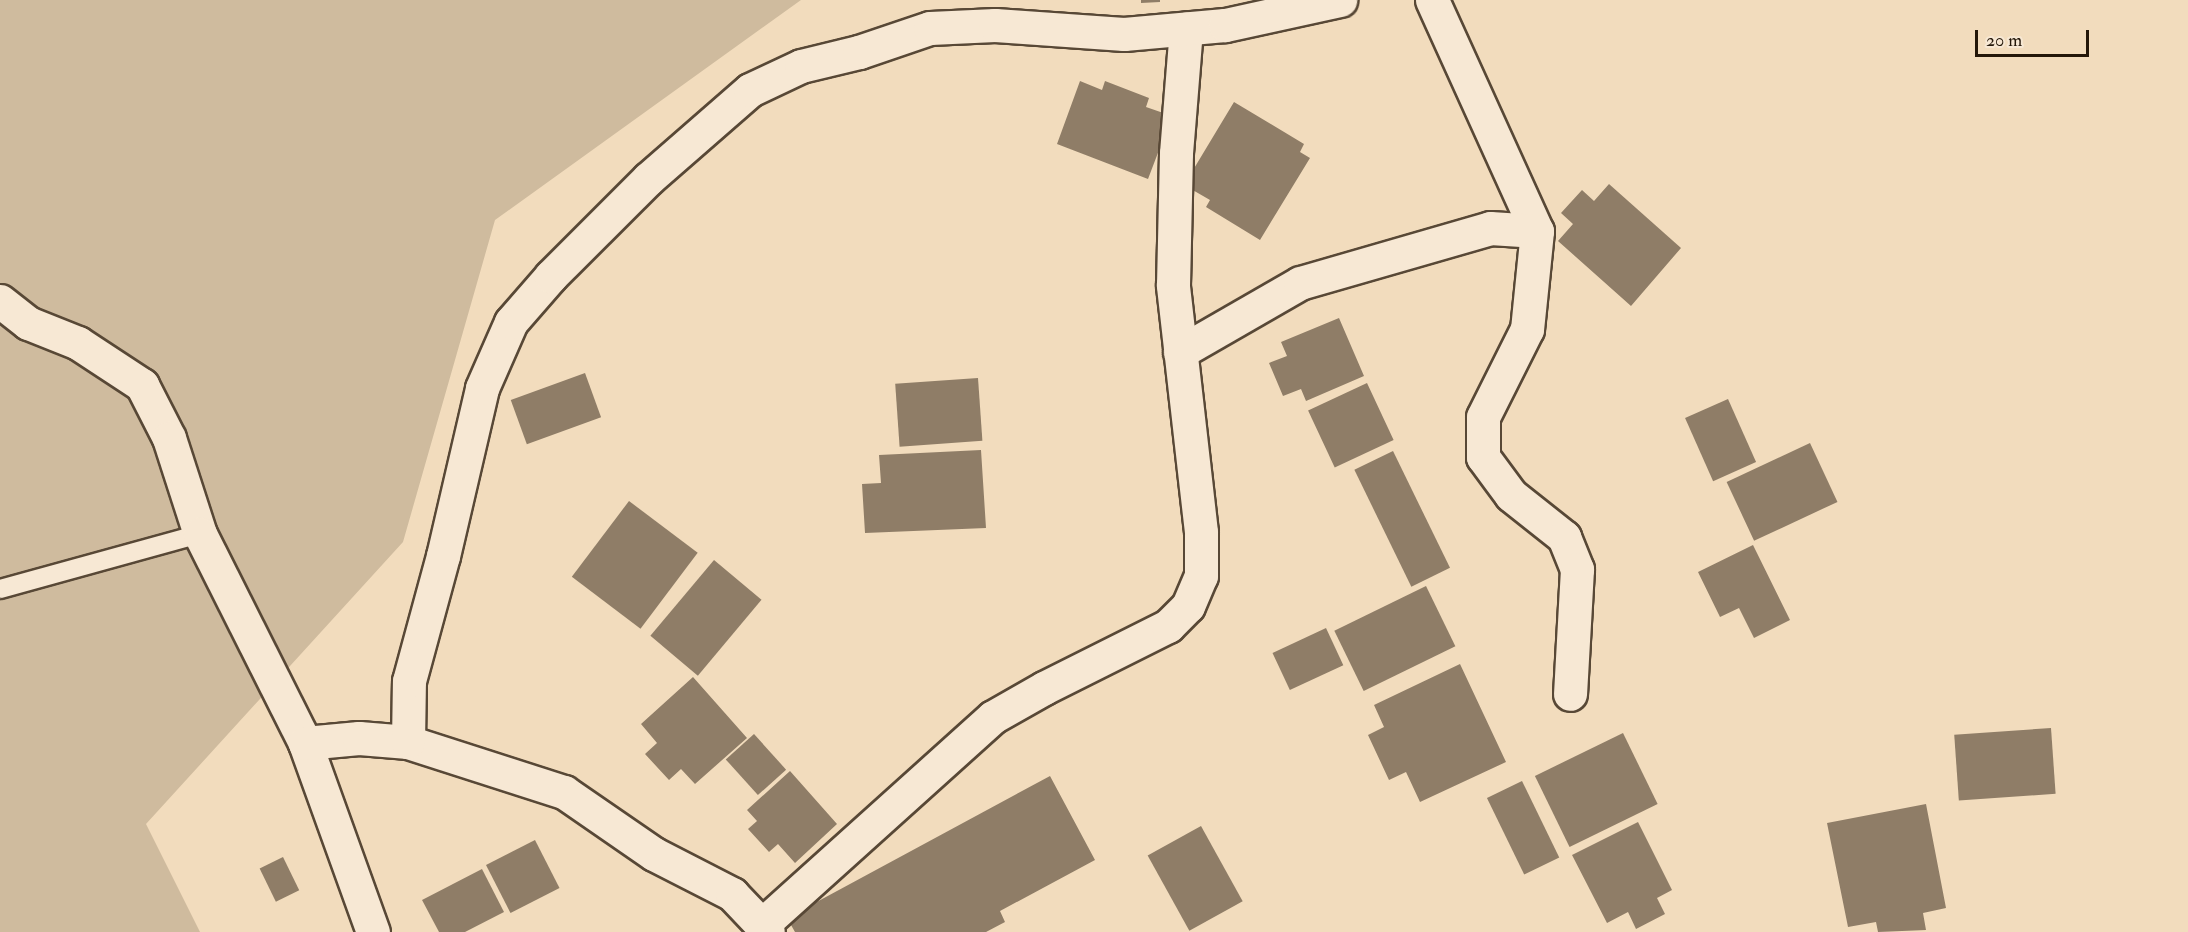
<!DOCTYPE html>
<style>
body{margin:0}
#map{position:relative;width:2188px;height:932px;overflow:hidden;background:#f2dcbd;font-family:"IM FELL Double Pica",serif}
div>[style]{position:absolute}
.green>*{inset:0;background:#cfbb9e}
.building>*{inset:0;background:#8f7d67;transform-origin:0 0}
.roads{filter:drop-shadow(2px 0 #584836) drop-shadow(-2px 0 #584836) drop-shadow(0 2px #584836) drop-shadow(0 -2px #584836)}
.lane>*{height:18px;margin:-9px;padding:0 9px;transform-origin:9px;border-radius:9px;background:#f7e8d4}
.street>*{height:33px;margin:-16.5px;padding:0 16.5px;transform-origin:16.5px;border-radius:16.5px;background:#f7e8d4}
span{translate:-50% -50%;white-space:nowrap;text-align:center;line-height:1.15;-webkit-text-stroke:4.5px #f7e8d4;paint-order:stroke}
.scale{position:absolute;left:1975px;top:30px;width:114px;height:27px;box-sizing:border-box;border:3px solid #241709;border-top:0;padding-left:8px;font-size:18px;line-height:21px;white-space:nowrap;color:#241709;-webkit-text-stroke:4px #f7e8d4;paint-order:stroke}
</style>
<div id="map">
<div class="green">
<div style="clip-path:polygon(0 0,801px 0,495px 220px,403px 542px,146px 824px,200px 932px,0 932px)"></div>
</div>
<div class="building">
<div style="clip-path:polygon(1141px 0,1160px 0,1160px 2px,1141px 3px)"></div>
<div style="clip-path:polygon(1080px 81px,1102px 90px,1105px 81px,1149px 98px,1146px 107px,1172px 116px,1148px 179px,1057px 144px)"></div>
<div style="clip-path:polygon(1234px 102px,1304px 144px,1300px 152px,1310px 158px,1260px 240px,1206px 207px,1210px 200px,1184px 185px)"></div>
<div style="clip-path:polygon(1609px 184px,1681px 248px,1631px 306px,1558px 241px,1573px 224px,1561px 213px,1582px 190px,1594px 201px)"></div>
<div style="clip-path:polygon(1339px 318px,1364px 376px,1306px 401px,1301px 389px,1283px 396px,1269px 363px,1287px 356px,1281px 342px)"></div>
<div style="left:585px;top:373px;width:47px;height:79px;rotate:70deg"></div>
<div style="left:978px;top:378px;width:63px;height:83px;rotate:86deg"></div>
<div style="left:1367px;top:383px;width:63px;height:65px;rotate:65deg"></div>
<div style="left:1728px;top:399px;width:69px;height:47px;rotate:66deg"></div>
<div style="left:1810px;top:443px;width:65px;height:92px;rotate:65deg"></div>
<div style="clip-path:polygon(981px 450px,986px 528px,865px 533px,862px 484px,881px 483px,879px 455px)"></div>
<div style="left:1393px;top:451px;width:130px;height:43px;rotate:64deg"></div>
<div style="left:629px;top:501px;width:86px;height:95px;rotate:37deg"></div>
<div style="clip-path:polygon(1753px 545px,1790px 620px,1754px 638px,1739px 608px,1720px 617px,1698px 572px)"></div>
<div style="left:714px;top:560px;width:62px;height:99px;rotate:40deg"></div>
<div style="left:1426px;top:586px;width:67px;height:102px;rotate:64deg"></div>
<div style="left:1326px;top:628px;width:41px;height:59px;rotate:65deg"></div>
<div style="clip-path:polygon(1460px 664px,1506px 762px,1420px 802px,1406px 772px,1389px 780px,1368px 735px,1384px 727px,1374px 705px)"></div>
<div style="clip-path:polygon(693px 677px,747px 738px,695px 784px,681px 769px,669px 780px,645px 754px,657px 743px,641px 724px)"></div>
<div style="left:2051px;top:728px;width:66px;height:97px;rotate:86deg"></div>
<div style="left:1623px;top:733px;width:79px;height:98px;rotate:64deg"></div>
<div style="left:754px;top:734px;width:48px;height:38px;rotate:48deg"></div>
<div style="clip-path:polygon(790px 771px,837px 824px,795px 863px,778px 844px,769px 852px,748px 829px,757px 821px,747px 810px)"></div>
<div style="clip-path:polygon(1050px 776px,1095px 860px,1000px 911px,1005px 922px,986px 932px,795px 932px,787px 918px)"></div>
<div style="left:1522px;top:781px;width:85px;height:39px;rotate:64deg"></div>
<div style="clip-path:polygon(1926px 804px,1946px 908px,1923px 913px,1926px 930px,1878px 932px,1876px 922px,1848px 927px,1827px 823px)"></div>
<div style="clip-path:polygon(1638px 822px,1672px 890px,1657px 898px,1665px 914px,1636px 929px,1628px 912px,1607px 923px,1572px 855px)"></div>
<div style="left:1201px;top:826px;width:86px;height:61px;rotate:61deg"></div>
<div style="left:535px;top:840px;width:54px;height:55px;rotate:63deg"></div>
<div style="left:283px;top:857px;width:37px;height:26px;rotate:64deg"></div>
<div style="clip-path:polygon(482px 869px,504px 912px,465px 932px,439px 932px,422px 900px)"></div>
</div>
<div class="roads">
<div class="lane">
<div style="left:0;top:589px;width:207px;rotate:-15.4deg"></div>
</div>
<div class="street">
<div style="left:1432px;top:0;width:254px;rotate:65.6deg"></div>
<div style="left:1537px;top:231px;width:99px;rotate:95.8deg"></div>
<div style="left:1527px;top:329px;width:98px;rotate:116.6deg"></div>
<div style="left:1483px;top:417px;width:40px;rotate:90deg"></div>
<div style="left:1483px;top:457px;width:47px;rotate:53.6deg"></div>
<div style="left:1511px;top:495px;width:68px;rotate:38.4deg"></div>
<div style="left:1564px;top:537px;width:35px;rotate:68deg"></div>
<div style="left:1577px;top:569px;width:125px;rotate:93.2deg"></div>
<div style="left:0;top:301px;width:36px;rotate:38deg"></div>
<div style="left:28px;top:323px;width:54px;rotate:21.8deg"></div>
<div style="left:78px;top:343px;width:77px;rotate:33.3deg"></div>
<div style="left:142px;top:385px;width:59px;rotate:63deg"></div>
<div style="left:169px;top:438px;width:101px;rotate:72.1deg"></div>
<div style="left:200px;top:534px;width:234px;rotate:63.3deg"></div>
<div style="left:1180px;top:352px;width:138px;rotate:-29.9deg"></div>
<div style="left:1300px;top:283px;width:198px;rotate:-16.1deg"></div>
<div style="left:1490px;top:228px;width:47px;rotate:3.7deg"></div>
<div style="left:408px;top:742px;width:164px;rotate:17.8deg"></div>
<div style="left:564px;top:792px;width:109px;rotate:34.6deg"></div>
<div style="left:654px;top:854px;width:88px;rotate:27.1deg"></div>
<div style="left:732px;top:894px;width:52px;rotate:46.5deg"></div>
<div style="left:763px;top:924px;width:309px;rotate:-42deg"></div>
<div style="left:993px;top:717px;width:59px;rotate:-29.6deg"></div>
<div style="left:1044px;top:688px;width:139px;rotate:-26.6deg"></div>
<div style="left:1168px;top:626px;width:28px;rotate:-45deg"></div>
<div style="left:1188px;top:606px;width:33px;rotate:-67deg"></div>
<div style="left:1201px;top:576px;width:44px;rotate:-90deg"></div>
<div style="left:1201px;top:532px;width:249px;rotate:-96.5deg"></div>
<div style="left:1173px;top:285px;width:132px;rotate:-88.7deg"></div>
<div style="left:1176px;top:153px;width:125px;rotate:-85.4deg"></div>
<div style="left:373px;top:932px;width:201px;rotate:-109.8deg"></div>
<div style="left:305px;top:743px;width:54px;rotate:-5.3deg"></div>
<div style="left:359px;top:738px;width:49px;rotate:4.7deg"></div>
<div style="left:408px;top:742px;width:61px;rotate:-89.1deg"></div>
<div style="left:409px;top:681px;width:130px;rotate:-74.8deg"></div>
<div style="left:443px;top:556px;width:172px;rotate:-76.9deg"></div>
<div style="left:482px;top:388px;width:72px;rotate:-66.3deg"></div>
<div style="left:511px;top:322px;width:61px;rotate:-49deg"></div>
<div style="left:551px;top:276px;width:137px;rotate:-45deg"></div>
<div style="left:648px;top:179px;width:135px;rotate:-41.1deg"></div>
<div style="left:750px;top:90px;width:56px;rotate:-25.2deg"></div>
<div style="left:801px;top:66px;width:60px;rotate:-13.6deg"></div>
<div style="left:859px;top:52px;width:75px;rotate:-18.7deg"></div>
<div style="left:930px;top:28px;width:65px;rotate:-2.6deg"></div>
<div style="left:995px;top:25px;width:129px;rotate:4deg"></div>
<div style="left:1124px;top:34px;width:101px;rotate:-5.1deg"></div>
<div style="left:1225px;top:25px;width:118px;rotate:-12.3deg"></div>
</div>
</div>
<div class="scale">20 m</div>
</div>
